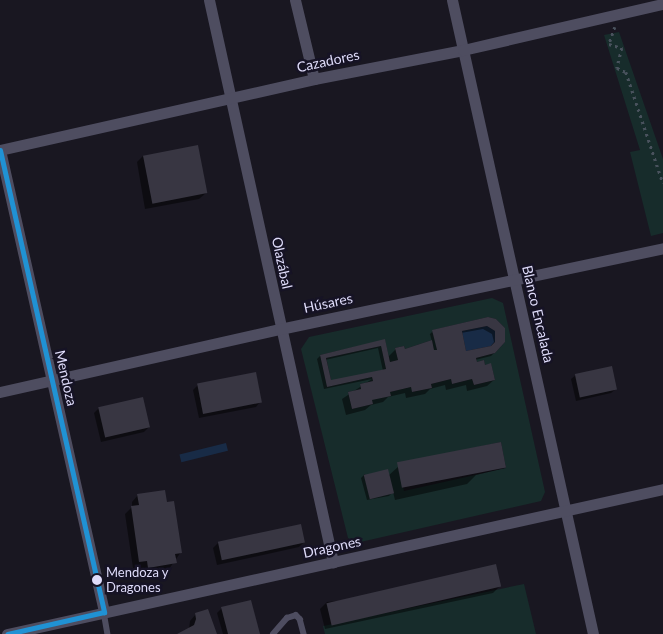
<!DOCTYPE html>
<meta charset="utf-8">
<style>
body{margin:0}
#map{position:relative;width:663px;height:634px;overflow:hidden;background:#191721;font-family:Lato,sans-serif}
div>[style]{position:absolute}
.green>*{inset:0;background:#172c2b;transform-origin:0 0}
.water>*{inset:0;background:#182b46;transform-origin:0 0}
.shadow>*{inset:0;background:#0007}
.building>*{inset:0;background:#383642;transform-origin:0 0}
.path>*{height:2.5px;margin-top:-1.25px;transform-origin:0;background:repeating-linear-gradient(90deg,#49525d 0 2.5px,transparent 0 6.5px)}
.service>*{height:5.5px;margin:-2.75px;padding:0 2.75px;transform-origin:2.75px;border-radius:2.75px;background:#4e4d60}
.minor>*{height:11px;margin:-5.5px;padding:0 5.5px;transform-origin:5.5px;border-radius:5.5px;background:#4e4d60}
.bus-1>*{height:5px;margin:-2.5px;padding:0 2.5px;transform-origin:2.5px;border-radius:2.5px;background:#2092d4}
.dots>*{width:14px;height:14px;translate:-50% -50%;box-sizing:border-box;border:2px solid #161325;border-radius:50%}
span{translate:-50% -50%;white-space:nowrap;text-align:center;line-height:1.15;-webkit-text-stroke:5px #161325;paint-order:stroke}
.bus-label{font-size:13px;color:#dfdcfa}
.left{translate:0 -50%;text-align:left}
.street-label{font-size:14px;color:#dfdcfa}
</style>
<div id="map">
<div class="green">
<div style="clip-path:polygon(619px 32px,663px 159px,663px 233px,651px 236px,630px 152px,640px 150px,604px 35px)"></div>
<div style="clip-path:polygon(evenodd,492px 298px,503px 303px,545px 492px,541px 501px,356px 543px,348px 538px,301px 349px,309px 337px,492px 298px,488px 317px,496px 319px,505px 328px,505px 342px,495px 353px,476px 358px,477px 362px,484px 360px,485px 365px,491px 364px,495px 380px,474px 385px,472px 379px,452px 384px,451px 379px,431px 384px,432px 388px,413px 392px,411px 387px,390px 392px,372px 400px,372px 404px,352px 409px,348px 392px,361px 389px,360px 384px,373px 381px,372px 377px,327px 387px,320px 355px,385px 340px,390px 362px,398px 360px,395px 348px,404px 346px,405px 349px,432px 340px,434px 350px,437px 350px,433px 330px,488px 317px,492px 298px,501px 442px,506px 468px,404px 491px,398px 464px,501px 442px,492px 298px,364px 474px,394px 493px,370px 498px,364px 474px)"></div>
<div style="left:381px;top:346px;width:24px;height:56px;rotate:78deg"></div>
<div style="clip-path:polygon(524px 584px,536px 634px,325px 634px,323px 626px)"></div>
</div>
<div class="water">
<div style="clip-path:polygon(487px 326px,495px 331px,495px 342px,491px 346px,466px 351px,462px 331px)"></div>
<div style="left:226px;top:443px;width:8px;height:48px;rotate:76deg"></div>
</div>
<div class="shadow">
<div style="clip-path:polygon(143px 156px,206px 193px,199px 199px,145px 209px,137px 162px)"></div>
<div style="clip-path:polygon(evenodd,488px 319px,505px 335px,500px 347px,491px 356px,475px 360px,476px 363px,484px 366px,494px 380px,487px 386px,467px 391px,466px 385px,446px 390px,445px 385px,430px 389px,425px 394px,406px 398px,405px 393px,388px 397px,383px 402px,371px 405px,365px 410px,346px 415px,342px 399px,372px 379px,324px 389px,317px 359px,320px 356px,384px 341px,388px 357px,396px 349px,404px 350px,432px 342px,430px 334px,433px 331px,488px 319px,483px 329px,492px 334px,494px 342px,490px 347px,465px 352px,461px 333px,483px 329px,488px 319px,378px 348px,383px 371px,330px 382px,325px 360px,378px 348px)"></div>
<div style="clip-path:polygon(576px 375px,616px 389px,611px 393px,576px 401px,571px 379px)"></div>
<div style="clip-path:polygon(198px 385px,260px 402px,256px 407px,199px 418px,193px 390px)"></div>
<div style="clip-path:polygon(99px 408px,149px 427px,144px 432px,101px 442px,94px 413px)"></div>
<div style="clip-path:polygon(399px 466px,505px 468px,476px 475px,467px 484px,395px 500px,393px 492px,389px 496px,367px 500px,361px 478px,364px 475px,388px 476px)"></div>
<div style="clip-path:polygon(138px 495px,181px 552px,169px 569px,142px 574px,141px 567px,133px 568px,125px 514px,132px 507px,132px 502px)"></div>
<div style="clip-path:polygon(300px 525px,304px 542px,299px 547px,217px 565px,213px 548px,218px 543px)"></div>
<div style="clip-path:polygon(500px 586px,493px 593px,325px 629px,320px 609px,327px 602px)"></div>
<div style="clip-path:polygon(222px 608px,258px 634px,223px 634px,217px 613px)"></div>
<div style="clip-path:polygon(196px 614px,216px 634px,180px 634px,189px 629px,190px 621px)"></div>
</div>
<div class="building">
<div style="left:198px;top:145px;width:49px;height:56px;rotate:79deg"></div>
<div style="clip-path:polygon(evenodd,488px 317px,496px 319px,505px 328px,505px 342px,495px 353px,476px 358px,477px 362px,484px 360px,485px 365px,491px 363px,495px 380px,474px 385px,472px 379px,452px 384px,451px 379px,431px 384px,432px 388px,412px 392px,411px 387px,390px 392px,391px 396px,372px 400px,373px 404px,352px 409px,348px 392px,361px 389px,360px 384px,373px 381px,372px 377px,327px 387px,320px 355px,385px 339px,390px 362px,398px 360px,395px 348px,404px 346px,405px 349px,432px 340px,434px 350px,437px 350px,432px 330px,488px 317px,487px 326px,495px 331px,495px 342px,491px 346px,466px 351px,462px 331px,487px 326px,488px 317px,381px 346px,386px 369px,331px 380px,326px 358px,381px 346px)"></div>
<div style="left:612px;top:366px;width:24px;height:38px;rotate:78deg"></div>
<div style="left:256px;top:372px;width:31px;height:60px;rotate:79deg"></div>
<div style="left:143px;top:397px;width:31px;height:46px;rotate:77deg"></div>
<div style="left:501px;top:442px;width:26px;height:106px;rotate:79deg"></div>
<div style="left:388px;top:469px;width:25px;height:25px;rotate:76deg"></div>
<div style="clip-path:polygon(165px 490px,167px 502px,174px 501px,182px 553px,175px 554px,177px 563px,148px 568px,147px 561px,139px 562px,131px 506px,139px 505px,137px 494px)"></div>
<div style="left:301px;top:524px;width:19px;height:85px;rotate:78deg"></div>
<div style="left:496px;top:564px;width:23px;height:174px;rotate:77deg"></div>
<div style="clip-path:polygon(251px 600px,260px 634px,228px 634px,221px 607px)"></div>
<div style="clip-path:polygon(208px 609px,217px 634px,177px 634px,194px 625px,196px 619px,195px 613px)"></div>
</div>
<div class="path">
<div style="left:615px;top:27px;width:18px;rotate:109deg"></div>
<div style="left:609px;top:44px;width:14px;rotate:17deg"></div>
<div style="left:622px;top:48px;width:21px;rotate:104deg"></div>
<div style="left:617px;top:68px;width:10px;rotate:24deg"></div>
<div style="left:626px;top:72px;width:117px;rotate:71.6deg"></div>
</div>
<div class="service">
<div style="left:104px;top:612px;width:22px;rotate:80deg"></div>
<div style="left:273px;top:634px;width:21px;rotate:-49deg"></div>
<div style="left:287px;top:618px;width:9px;rotate:-18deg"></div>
<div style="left:296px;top:615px;width:6px;rotate:45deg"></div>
<div style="left:300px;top:619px;width:16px;rotate:75deg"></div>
</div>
<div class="minor">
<div style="left:209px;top:0;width:576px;rotate:77.56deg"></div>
<div style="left:295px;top:0;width:81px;rotate:76.5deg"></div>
<div style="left:452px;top:0;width:649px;rotate:77.46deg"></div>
<div style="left:0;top:150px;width:322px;rotate:-12.7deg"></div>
<div style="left:314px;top:79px;width:152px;rotate:-11deg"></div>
<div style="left:463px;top:50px;width:205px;rotate:-13deg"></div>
<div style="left:0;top:150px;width:474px;rotate:77.3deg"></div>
<div style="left:0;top:392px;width:287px;rotate:-12.7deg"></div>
<div style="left:280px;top:329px;width:391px;rotate:-11.9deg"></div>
<div style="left:7px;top:634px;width:672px;rotate:-12.46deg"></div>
</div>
<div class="bus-1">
<div style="left:0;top:150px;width:474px;rotate:77.3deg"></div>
<div style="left:104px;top:612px;width:99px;rotate:167.2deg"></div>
</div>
<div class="dots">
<div style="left:97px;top:580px;background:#dfdcfa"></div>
</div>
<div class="bus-label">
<span class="left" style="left:106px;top:580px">Mendoza y<br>Dragones</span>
</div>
<div class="street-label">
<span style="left:328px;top:61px;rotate:-12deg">Cazadores</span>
<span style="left:282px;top:263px;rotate:78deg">Olazábal</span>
<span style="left:328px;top:303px;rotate:-12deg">Húsares</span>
<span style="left:538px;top:314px;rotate:77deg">Blanco Encalada</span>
<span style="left:66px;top:378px;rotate:77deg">Mendoza</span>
<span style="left:332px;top:547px;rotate:-12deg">Dragones</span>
</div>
</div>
